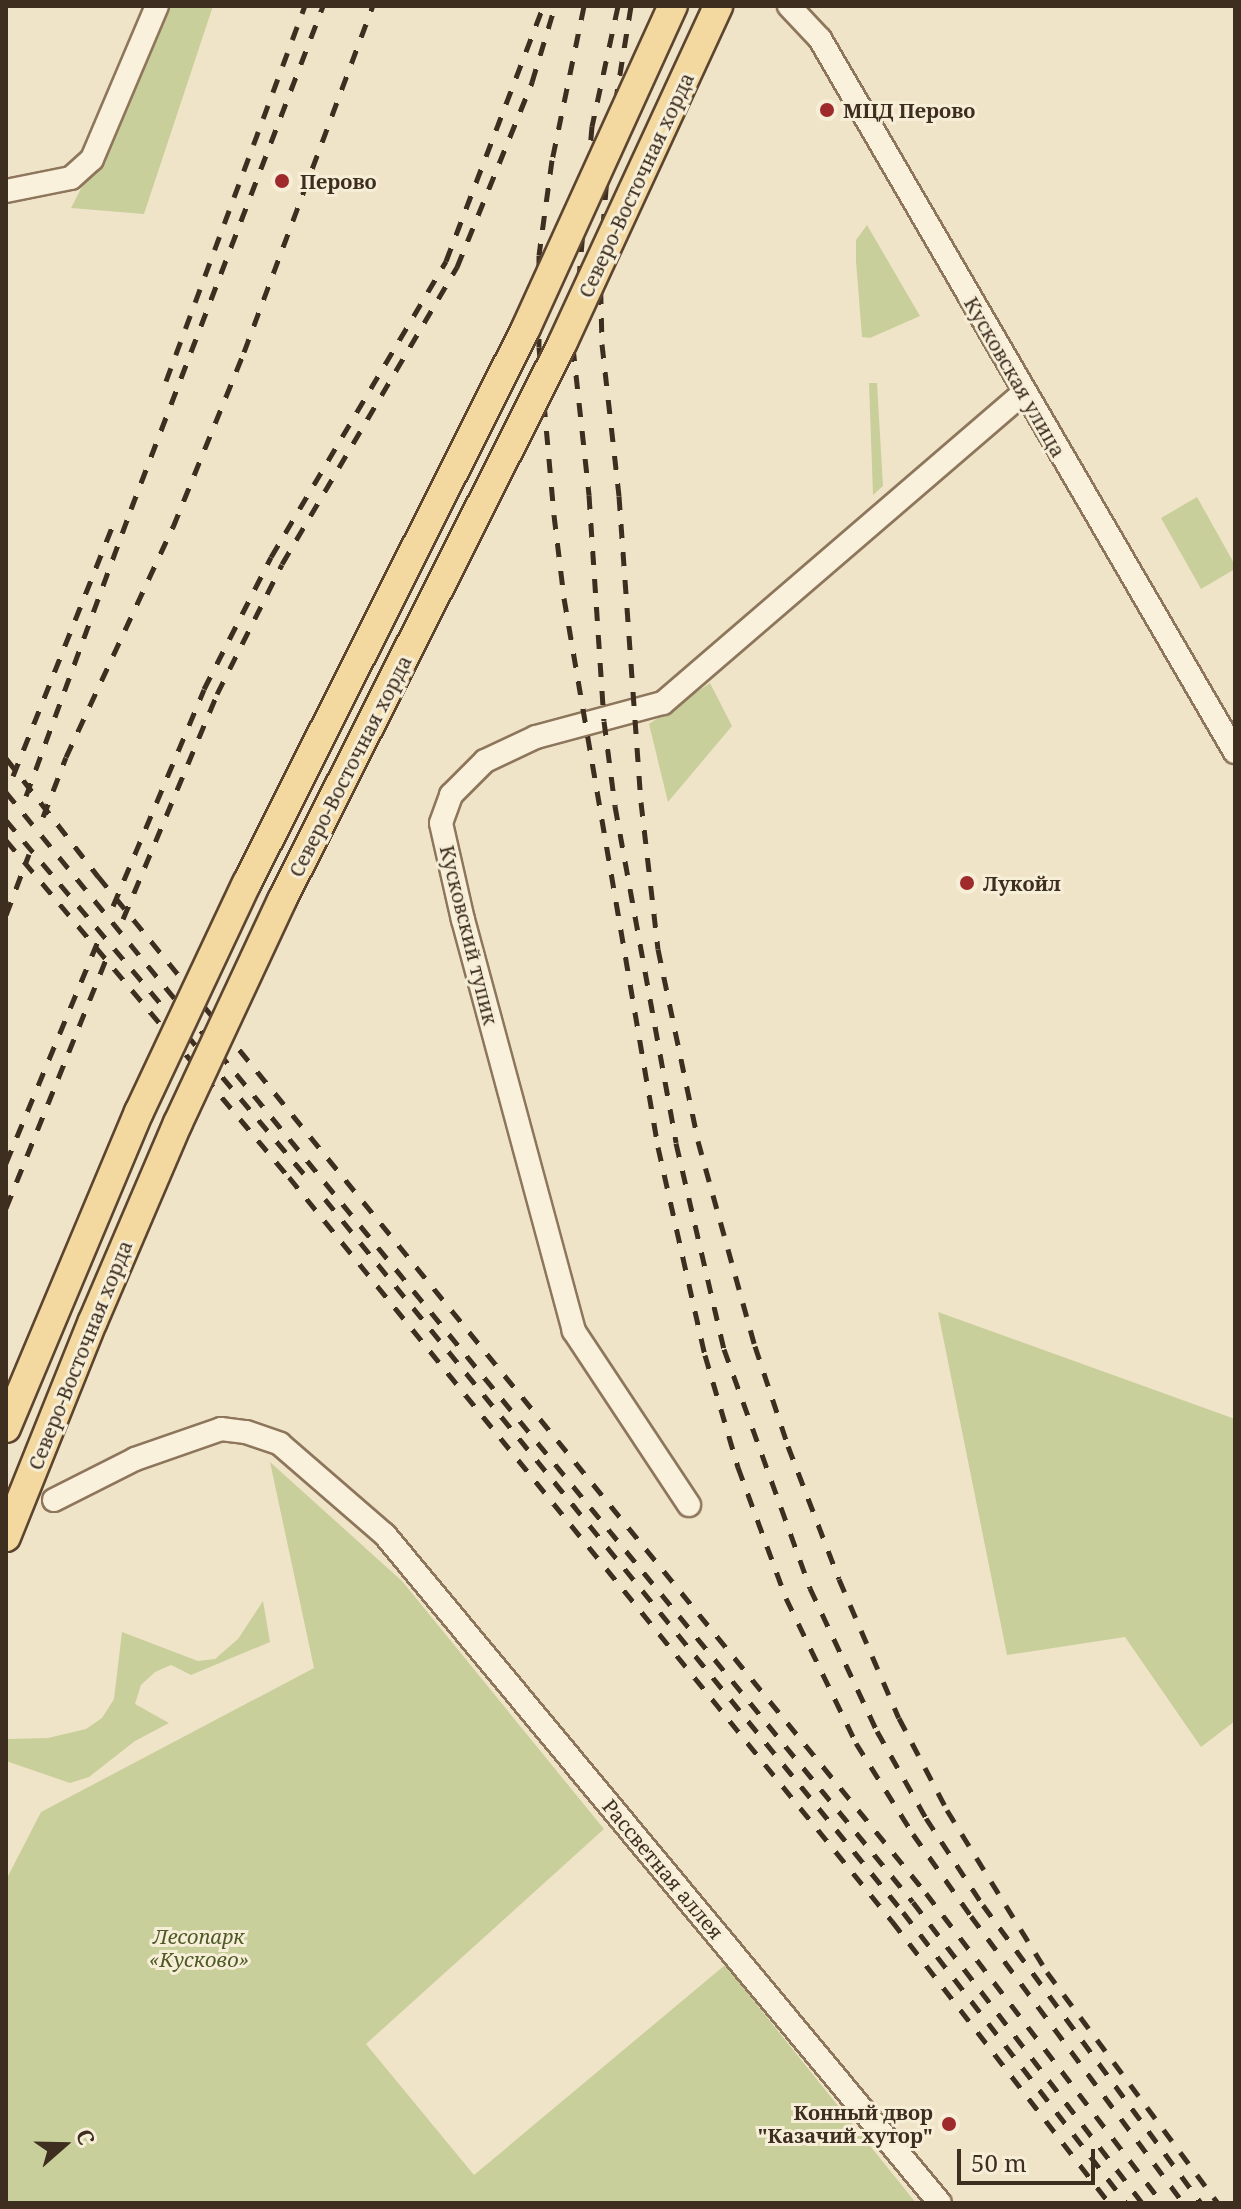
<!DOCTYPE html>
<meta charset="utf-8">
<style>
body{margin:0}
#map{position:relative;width:1241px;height:2209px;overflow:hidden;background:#f0e4c8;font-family:"Noto Serif",serif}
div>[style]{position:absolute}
.green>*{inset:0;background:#c9cf9b}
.roads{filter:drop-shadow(2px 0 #8d765c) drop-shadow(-2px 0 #8d765c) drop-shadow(0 2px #8d765c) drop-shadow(0 -2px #8d765c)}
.minor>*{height:22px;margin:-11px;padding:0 11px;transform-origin:11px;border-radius:11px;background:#faf1dc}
.rail>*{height:5px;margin-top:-2.5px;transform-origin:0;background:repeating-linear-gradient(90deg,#3d2e20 0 14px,transparent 0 28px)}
.bridges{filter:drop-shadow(2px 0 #5b4430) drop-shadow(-2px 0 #5b4430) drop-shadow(0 2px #5b4430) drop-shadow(0 -2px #5b4430)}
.major-bridge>*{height:28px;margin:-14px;padding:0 14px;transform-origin:14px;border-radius:14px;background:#f3d9a0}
.dots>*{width:22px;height:22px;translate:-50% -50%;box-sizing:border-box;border:4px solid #f7eed8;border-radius:50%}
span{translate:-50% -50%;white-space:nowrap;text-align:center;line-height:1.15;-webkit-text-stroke:6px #f7eed8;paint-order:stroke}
.poi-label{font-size:20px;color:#3d2e20;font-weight:700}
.left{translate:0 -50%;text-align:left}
.right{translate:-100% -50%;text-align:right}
.street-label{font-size:20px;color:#3d2e20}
.park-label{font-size:20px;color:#4d5a26;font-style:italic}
.frame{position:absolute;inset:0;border:8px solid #3d2e20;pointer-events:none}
.north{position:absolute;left:24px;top:2105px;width:80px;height:80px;-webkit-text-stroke:6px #f7eed8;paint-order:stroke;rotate:70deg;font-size:22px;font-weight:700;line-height:32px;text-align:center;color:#3d2e20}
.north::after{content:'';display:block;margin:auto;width:28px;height:36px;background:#3d2e20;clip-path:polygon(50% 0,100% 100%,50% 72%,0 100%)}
.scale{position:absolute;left:957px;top:2149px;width:138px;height:36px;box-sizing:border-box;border:4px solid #3d2e20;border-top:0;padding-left:10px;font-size:24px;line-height:28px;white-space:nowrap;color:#3d2e20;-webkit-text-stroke:6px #f7eed8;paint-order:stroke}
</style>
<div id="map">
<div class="green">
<div style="clip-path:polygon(166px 6px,213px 6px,144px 214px,71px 208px,140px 74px)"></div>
<div style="clip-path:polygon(867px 225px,920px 316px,870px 338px,862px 337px,856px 261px,856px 240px)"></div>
<div style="clip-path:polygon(869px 383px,877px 383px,883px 486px,873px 495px)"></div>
<div style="clip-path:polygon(1197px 497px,1235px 565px,1235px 569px,1201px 589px,1161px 518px)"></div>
<div style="clip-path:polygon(710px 683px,732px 726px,668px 802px,649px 724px)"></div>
<div style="clip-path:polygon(938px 1312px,1235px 1419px,1235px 1721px,1201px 1747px,1125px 1637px,1007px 1655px)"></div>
<div style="clip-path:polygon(270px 1462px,402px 1581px,604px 1829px,366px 2044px,474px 2175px,725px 1965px,916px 2203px,6px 2203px,6px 1880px,41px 1812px,314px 1668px)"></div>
<div style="clip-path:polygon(263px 1601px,270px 1642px,191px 1675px,171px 1665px,155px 1672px,141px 1685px,135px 1704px,169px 1723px,135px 1741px,89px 1777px,70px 1783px,6px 1761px,6px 1739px,48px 1738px,86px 1729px,102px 1718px,114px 1699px,122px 1632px,198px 1661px,215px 1659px,238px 1639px)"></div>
</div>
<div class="roads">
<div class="minor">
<div style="left:789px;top:6px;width:45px;rotate:46.8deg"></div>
<div style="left:820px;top:39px;width:825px;rotate:59.8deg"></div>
<div style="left:6px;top:191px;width:66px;rotate:-11.3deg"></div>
<div style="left:71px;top:178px;width:28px;rotate:-42deg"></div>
<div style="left:92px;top:159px;width:166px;rotate:-67deg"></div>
<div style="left:54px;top:1500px;width:91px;rotate:-26.8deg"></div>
<div style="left:135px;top:1459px;width:91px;rotate:-19.2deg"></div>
<div style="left:221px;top:1429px;width:25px;rotate:7deg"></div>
<div style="left:246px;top:1432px;width:36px;rotate:19deg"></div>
<div style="left:280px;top:1444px;width:139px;rotate:40.9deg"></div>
<div style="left:385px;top:1535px;width:868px;rotate:50.28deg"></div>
<div style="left:689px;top:1505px;width:209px;rotate:-123.5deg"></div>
<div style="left:574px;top:1331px;width:426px;rotate:-105.1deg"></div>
<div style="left:463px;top:920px;width:99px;rotate:-102.8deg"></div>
<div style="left:441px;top:823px;width:30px;rotate:-70deg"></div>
<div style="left:451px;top:795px;width:48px;rotate:-45deg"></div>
<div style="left:485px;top:761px;width:56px;rotate:-25.2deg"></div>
<div style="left:536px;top:737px;width:131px;rotate:-15deg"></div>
<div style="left:663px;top:703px;width:476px;rotate:-40.7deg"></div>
</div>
</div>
<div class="rail">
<div style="left:584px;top:6px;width:157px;rotate:101.7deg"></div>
<div style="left:552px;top:160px;width:96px;rotate:97.8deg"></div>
<div style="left:539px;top:255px;width:92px;rotate:90deg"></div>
<div style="left:539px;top:347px;width:169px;rotate:84.9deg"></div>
<div style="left:554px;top:515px;width:84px;rotate:83.1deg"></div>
<div style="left:564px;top:598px;width:557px;rotate:80.28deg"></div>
<div style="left:658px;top:1147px;width:213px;rotate:77.3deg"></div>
<div style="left:705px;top:1355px;width:117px;rotate:73.6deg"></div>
<div style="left:738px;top:1467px;width:140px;rotate:69.9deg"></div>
<div style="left:786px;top:1598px;width:161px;rotate:64.2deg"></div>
<div style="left:856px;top:1743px;width:107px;rotate:57.9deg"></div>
<div style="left:913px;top:1834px;width:100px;rotate:54.7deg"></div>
<div style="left:971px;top:1916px;width:357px;rotate:53.5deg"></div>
<div style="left:618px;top:6px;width:123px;rotate:102.2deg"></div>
<div style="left:592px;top:126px;width:222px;rotate:94.9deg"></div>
<div style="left:573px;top:347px;width:149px;rotate:83.8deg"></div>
<div style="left:589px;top:495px;width:226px;rotate:86.2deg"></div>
<div style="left:604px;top:721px;width:86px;rotate:82.6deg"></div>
<div style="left:615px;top:806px;width:342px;rotate:79.7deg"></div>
<div style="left:676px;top:1143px;width:212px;rotate:76.9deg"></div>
<div style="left:724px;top:1349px;width:254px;rotate:70.2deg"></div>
<div style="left:810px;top:1588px;width:158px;rotate:64.9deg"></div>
<div style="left:877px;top:1731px;width:100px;rotate:60.6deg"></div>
<div style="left:926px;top:1818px;width:104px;rotate:56.8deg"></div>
<div style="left:983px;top:1905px;width:369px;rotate:53.8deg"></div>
<div style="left:631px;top:6px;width:126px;rotate:99.2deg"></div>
<div style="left:611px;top:130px;width:132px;rotate:94.8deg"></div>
<div style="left:600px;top:262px;width:82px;rotate:88.6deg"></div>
<div style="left:602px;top:344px;width:153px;rotate:83.6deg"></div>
<div style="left:619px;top:496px;width:307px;rotate:85.9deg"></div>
<div style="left:641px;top:802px;width:148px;rotate:83.4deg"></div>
<div style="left:658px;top:949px;width:196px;rotate:78.2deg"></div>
<div style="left:698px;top:1141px;width:213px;rotate:74.5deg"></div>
<div style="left:755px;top:1346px;width:105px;rotate:71.7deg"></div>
<div style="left:788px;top:1446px;width:142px;rotate:69deg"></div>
<div style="left:839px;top:1579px;width:151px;rotate:66.7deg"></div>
<div style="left:899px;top:1718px;width:104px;rotate:62.4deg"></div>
<div style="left:947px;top:1810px;width:190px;rotate:58.3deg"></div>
<div style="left:1047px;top:1972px;width:287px;rotate:53.5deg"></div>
<div style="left:166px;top:381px;width:400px;rotate:-69.7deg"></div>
<div style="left:6px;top:758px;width:150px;rotate:52.1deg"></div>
<div style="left:98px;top:876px;width:1311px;rotate:50.85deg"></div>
<div style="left:926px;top:1893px;width:390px;rotate:52.7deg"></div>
<div style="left:13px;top:776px;width:268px;rotate:-68.3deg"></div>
<div style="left:6px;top:792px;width:1433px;rotate:50.75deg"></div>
<div style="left:913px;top:1902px;width:378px;rotate:52.7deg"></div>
<div style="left:26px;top:796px;width:306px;rotate:-69.9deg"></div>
<div style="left:131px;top:509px;width:538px;rotate:-69.11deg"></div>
<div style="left:43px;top:817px;width:64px;rotate:-69deg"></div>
<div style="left:66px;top:757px;width:254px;rotate:-65.1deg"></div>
<div style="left:173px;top:527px;width:189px;rotate:-67.9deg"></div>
<div style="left:244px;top:352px;width:369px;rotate:-69.6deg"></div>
<div style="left:6px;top:820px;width:464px;rotate:49.9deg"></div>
<div style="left:6px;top:840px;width:440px;rotate:50deg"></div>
<div style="left:289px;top:1177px;width:958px;rotate:50.98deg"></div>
<div style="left:892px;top:1921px;width:356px;rotate:52.4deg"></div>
<div style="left:113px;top:906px;width:235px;rotate:-67.2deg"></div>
<div style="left:204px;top:689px;width:148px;rotate:-63.1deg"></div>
<div style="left:271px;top:557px;width:344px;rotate:-59.4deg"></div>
<div style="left:446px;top:261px;width:269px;rotate:-69.1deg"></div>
<div style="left:6px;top:915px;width:65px;rotate:-69.3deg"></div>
<div style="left:123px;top:919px;width:244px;rotate:-67.3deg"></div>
<div style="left:217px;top:694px;width:145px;rotate:-63.4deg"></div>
<div style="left:282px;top:564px;width:345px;rotate:-59.5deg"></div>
<div style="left:457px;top:267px;width:200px;rotate:-67.9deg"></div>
<div style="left:532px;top:82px;width:79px;rotate:-73.2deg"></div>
<div style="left:6px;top:1163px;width:243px;rotate:-67.5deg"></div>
<div style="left:325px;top:1199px;width:918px;rotate:50.97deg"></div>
<div style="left:903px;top:1912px;width:367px;rotate:52.5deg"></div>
<div style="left:6px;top:1208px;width:276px;rotate:-68.1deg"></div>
</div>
<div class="bridges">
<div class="major-bridge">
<div style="left:6px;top:1428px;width:343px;rotate:-67.2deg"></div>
<div style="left:139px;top:1112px;width:253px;rotate:-64.8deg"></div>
<div style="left:247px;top:883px;width:621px;rotate:-63.31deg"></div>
<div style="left:526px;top:328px;width:354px;rotate:-65.5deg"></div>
<div style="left:6px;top:1537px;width:233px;rotate:-68.1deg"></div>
<div style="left:93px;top:1321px;width:215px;rotate:-66.8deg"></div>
<div style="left:178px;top:1123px;width:246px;rotate:-65deg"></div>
<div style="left:282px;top:900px;width:625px;rotate:-63.27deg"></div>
<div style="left:563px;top:342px;width:370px;rotate:-65.2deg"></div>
</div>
</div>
<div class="dots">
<div style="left:827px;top:110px;background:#9e2a2b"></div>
<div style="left:282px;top:181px;background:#9e2a2b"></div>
<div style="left:967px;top:883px;background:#9e2a2b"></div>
<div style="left:949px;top:2124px;background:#9e2a2b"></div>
</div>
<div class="poi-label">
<span class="left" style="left:843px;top:110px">МЦД Перово</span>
<span class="left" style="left:300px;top:181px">Перово</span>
<span class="left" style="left:983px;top:883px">Лукойл</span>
<span class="right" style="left:933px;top:2124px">Конный двор<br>"Казачий хутор"</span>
</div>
<div class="street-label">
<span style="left:636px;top:185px;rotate:-65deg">Северо-Восточная хорда</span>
<span style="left:1015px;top:377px;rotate:60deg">Кусковская улица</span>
<span style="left:350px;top:766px;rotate:-63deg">Северо-Восточная хорда</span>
<span style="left:469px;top:935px;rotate:76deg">Кусковский тупик</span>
<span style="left:80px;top:1355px;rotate:-68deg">Северо-Восточная хорда</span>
<span style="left:663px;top:1869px;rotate:50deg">Рассветная аллея</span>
</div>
<div class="park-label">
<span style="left:199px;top:1948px">Лесопарк<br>«Кусково»</span>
</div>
<div class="frame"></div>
<div class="north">С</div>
<div class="scale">50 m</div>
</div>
